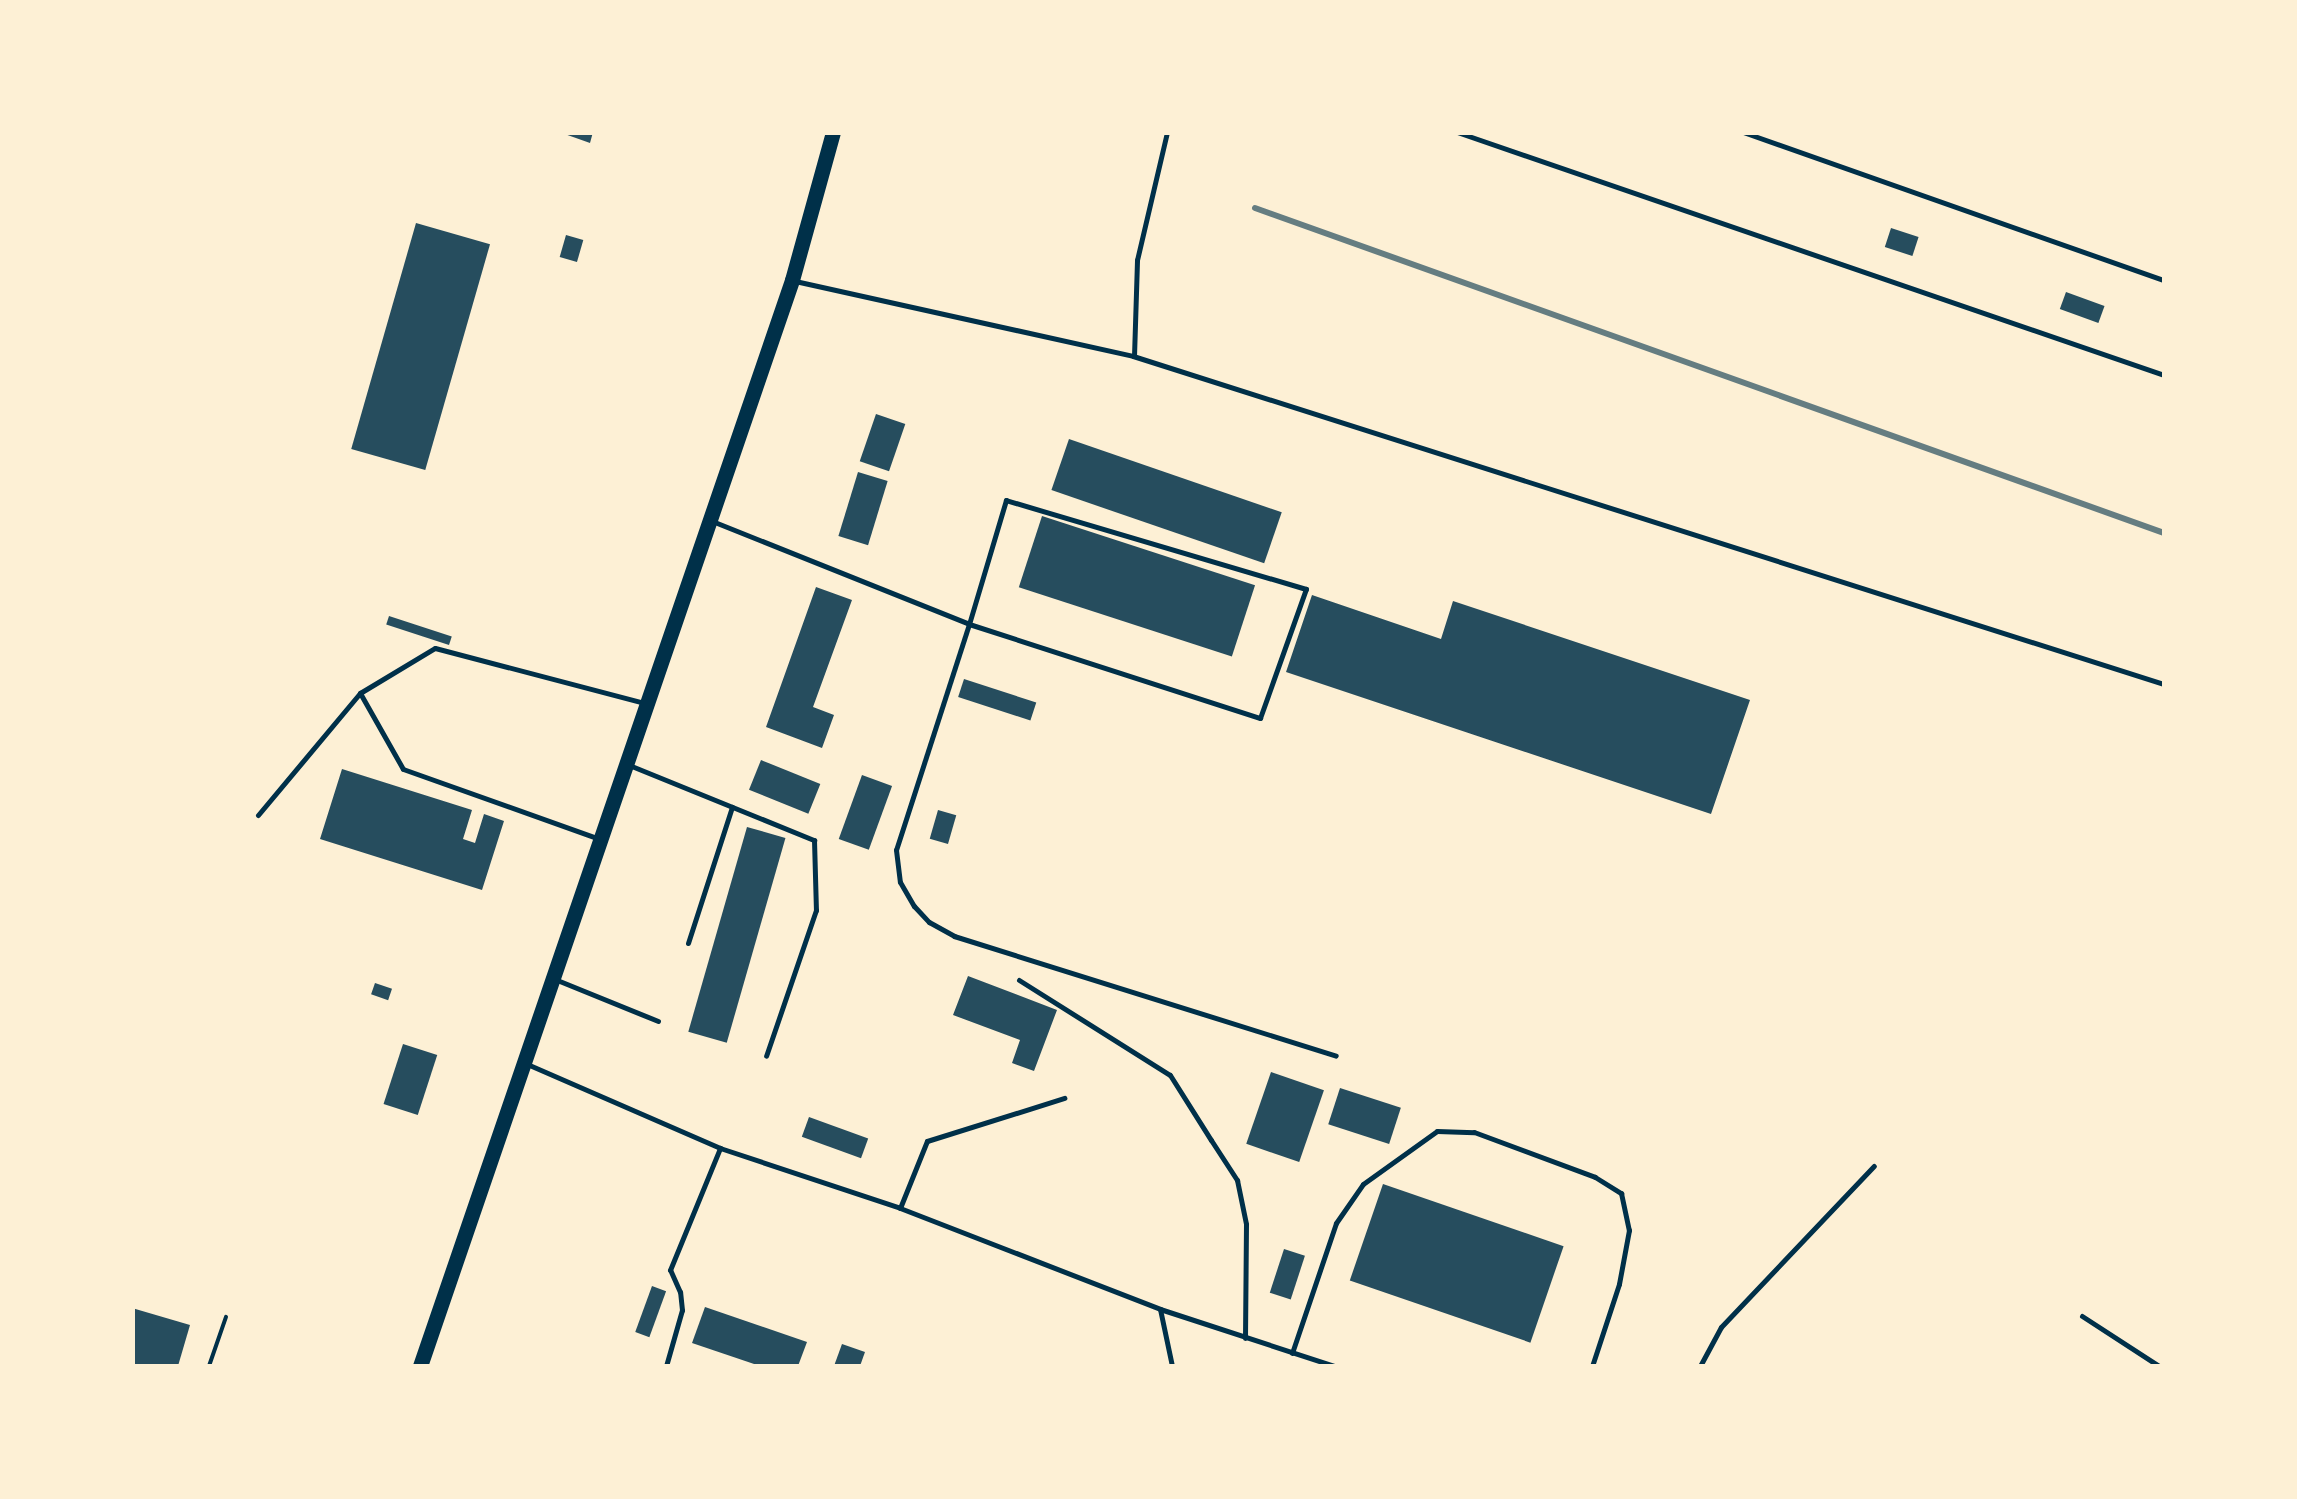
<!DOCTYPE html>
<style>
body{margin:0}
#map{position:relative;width:2297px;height:1499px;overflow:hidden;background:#fdf0d5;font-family:"Crimson Pro",serif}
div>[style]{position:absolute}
.building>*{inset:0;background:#264d5e;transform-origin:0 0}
.path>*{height:4px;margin:-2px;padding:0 2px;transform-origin:2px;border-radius:2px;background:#003049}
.service>*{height:5px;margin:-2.5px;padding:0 2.5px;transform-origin:2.5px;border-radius:2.5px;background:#003049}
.primary>*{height:15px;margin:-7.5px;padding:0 7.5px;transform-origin:7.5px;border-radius:7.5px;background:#003049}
.rail>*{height:6px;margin:-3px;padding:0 3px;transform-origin:3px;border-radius:3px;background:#657d81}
span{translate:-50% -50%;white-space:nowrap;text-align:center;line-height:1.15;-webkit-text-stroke:10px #fdf0d5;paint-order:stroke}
.frame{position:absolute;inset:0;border:135px solid #fdf0d5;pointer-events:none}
</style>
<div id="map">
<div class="building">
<div style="clip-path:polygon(559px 132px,593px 132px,590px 143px)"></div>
<div style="left:416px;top:223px;width:77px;height:235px;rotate:16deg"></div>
<div style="left:1891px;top:228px;width:29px;height:20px;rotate:18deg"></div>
<div style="left:566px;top:235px;width:18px;height:23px;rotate:16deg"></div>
<div style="left:2066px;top:292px;width:41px;height:18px;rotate:20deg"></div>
<div style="left:876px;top:414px;width:31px;height:50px;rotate:19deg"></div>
<div style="left:1069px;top:439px;width:225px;height:54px;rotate:19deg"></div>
<div style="left:858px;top:472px;width:31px;height:67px;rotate:17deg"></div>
<div style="left:1042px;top:516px;width:224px;height:75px;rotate:18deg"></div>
<div style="clip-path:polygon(816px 587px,852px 600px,813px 707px,834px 715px,822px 748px,766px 727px)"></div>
<div style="clip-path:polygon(1312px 595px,1441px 639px,1453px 601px,1750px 700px,1711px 814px,1286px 672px)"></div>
<div style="left:389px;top:616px;width:66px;height:9px;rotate:18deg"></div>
<div style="left:964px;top:679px;width:76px;height:19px;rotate:18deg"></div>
<div style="left:761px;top:760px;width:64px;height:32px;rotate:22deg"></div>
<div style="clip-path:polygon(342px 769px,472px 810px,463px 839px,475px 843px,484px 814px,504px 821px,482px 890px,320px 839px)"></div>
<div style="left:862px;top:775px;width:32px;height:68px;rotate:20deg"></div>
<div style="left:938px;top:810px;width:19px;height:30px;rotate:16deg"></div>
<div style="left:747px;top:827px;width:40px;height:213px;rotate:16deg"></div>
<div style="clip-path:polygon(968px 976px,1057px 1010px,1034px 1071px,1012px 1063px,1020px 1040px,953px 1015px)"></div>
<div style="left:375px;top:983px;width:18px;height:12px;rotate:19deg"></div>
<div style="left:403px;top:1044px;width:36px;height:63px;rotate:18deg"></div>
<div style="left:1271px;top:1072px;width:56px;height:76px;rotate:19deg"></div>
<div style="left:1340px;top:1088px;width:64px;height:38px;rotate:18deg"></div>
<div style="left:809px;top:1117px;width:63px;height:21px;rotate:20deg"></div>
<div style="left:1383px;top:1184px;width:191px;height:102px;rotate:19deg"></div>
<div style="left:1284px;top:1249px;width:22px;height:46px;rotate:18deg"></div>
<div style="left:652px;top:1286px;width:15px;height:49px;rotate:20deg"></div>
<div style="clip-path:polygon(705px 1307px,807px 1342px,798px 1366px,760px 1366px,692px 1343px)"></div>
<div style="clip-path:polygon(132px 1308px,190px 1325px,178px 1366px,132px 1366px)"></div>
<div style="clip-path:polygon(842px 1344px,865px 1352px,860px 1366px,834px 1366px)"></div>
</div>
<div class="path">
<div style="left:209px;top:1366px;width:52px;rotate:-70.9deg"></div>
</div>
<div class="service">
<div style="left:1457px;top:132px;width:748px;rotate:18.97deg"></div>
<div style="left:1743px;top:132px;width:446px;rotate:19.4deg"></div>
<div style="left:795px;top:281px;width:346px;rotate:12.5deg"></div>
<div style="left:1133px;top:356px;width:1082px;rotate:17.65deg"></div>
<div style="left:1134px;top:356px;width:96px;rotate:-88.2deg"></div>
<div style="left:1137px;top:260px;width:131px;rotate:-76.8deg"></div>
<div style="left:712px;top:521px;width:277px;rotate:21.8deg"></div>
<div style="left:969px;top:624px;width:306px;rotate:17.9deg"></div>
<div style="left:1260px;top:718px;width:137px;rotate:-70.4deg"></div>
<div style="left:1306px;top:589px;width:313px;rotate:-163.5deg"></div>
<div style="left:1006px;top:500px;width:129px;rotate:106.6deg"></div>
<div style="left:969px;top:624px;width:237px;rotate:107.9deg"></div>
<div style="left:896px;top:850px;width:32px;rotate:83deg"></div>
<div style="left:900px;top:882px;width:28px;rotate:60deg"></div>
<div style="left:914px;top:906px;width:22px;rotate:47deg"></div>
<div style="left:929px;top:922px;width:29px;rotate:29deg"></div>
<div style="left:954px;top:936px;width:400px;rotate:17.4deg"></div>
<div style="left:360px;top:693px;width:87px;rotate:60.5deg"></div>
<div style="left:403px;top:769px;width:209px;rotate:19.6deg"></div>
<div style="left:629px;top:765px;width:200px;rotate:22.1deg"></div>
<div style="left:814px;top:840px;width:70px;rotate:88.4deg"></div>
<div style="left:816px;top:910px;width:154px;rotate:108.9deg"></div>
<div style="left:258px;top:815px;width:159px;rotate:-50.1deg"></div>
<div style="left:360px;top:693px;width:87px;rotate:-31deg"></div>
<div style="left:435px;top:648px;width:216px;rotate:14.7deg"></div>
<div style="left:688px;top:943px;width:143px;rotate:-72.1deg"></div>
<div style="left:557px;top:980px;width:109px;rotate:22.1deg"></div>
<div style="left:1019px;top:980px;width:178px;rotate:32.2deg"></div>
<div style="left:1170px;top:1075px;width:77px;rotate:57.8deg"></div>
<div style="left:1211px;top:1140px;width:48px;rotate:57deg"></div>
<div style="left:1237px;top:1180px;width:45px;rotate:78.4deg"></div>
<div style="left:1246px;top:1224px;width:114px;rotate:90.5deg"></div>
<div style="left:527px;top:1064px;width:210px;rotate:23.5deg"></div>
<div style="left:720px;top:1148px;width:190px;rotate:18.4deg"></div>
<div style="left:900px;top:1208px;width:279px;rotate:21.2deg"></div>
<div style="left:1160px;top:1309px;width:183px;rotate:18.1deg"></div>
<div style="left:900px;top:1208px;width:72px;rotate:-68.1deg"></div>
<div style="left:927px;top:1141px;width:144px;rotate:-17.4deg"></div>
<div style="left:1160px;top:1309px;width:58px;rotate:78.1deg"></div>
<div style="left:2082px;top:1316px;width:92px;rotate:33deg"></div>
<div style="left:1292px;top:1353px;width:137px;rotate:-71.3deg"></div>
<div style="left:1336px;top:1223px;width:47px;rotate:-55.3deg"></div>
<div style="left:1363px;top:1184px;width:91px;rotate:-35.6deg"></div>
<div style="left:1437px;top:1131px;width:37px;rotate:2deg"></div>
<div style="left:1474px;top:1132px;width:129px;rotate:20.4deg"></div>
<div style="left:1595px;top:1177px;width:31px;rotate:32deg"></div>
<div style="left:1621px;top:1193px;width:38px;rotate:78deg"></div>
<div style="left:1629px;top:1230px;width:55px;rotate:100.5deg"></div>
<div style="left:1619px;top:1284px;width:86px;rotate:108.2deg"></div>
<div style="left:666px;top:1366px;width:58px;rotate:-74.1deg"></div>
<div style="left:682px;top:1310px;width:18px;rotate:-96deg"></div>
<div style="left:680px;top:1292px;width:24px;rotate:-114deg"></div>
<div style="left:670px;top:1270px;width:132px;rotate:-67.7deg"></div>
<div style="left:1700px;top:1366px;width:44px;rotate:-61.7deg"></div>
<div style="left:1721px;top:1327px;width:222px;rotate:-46.5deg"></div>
</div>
<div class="primary">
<div style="left:420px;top:1366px;width:1148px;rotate:-71.09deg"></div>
<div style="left:792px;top:280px;width:154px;rotate:-74.5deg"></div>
</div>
<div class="rail">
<div style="left:1255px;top:208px;width:965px;rotate:19.67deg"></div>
</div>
<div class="frame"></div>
</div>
